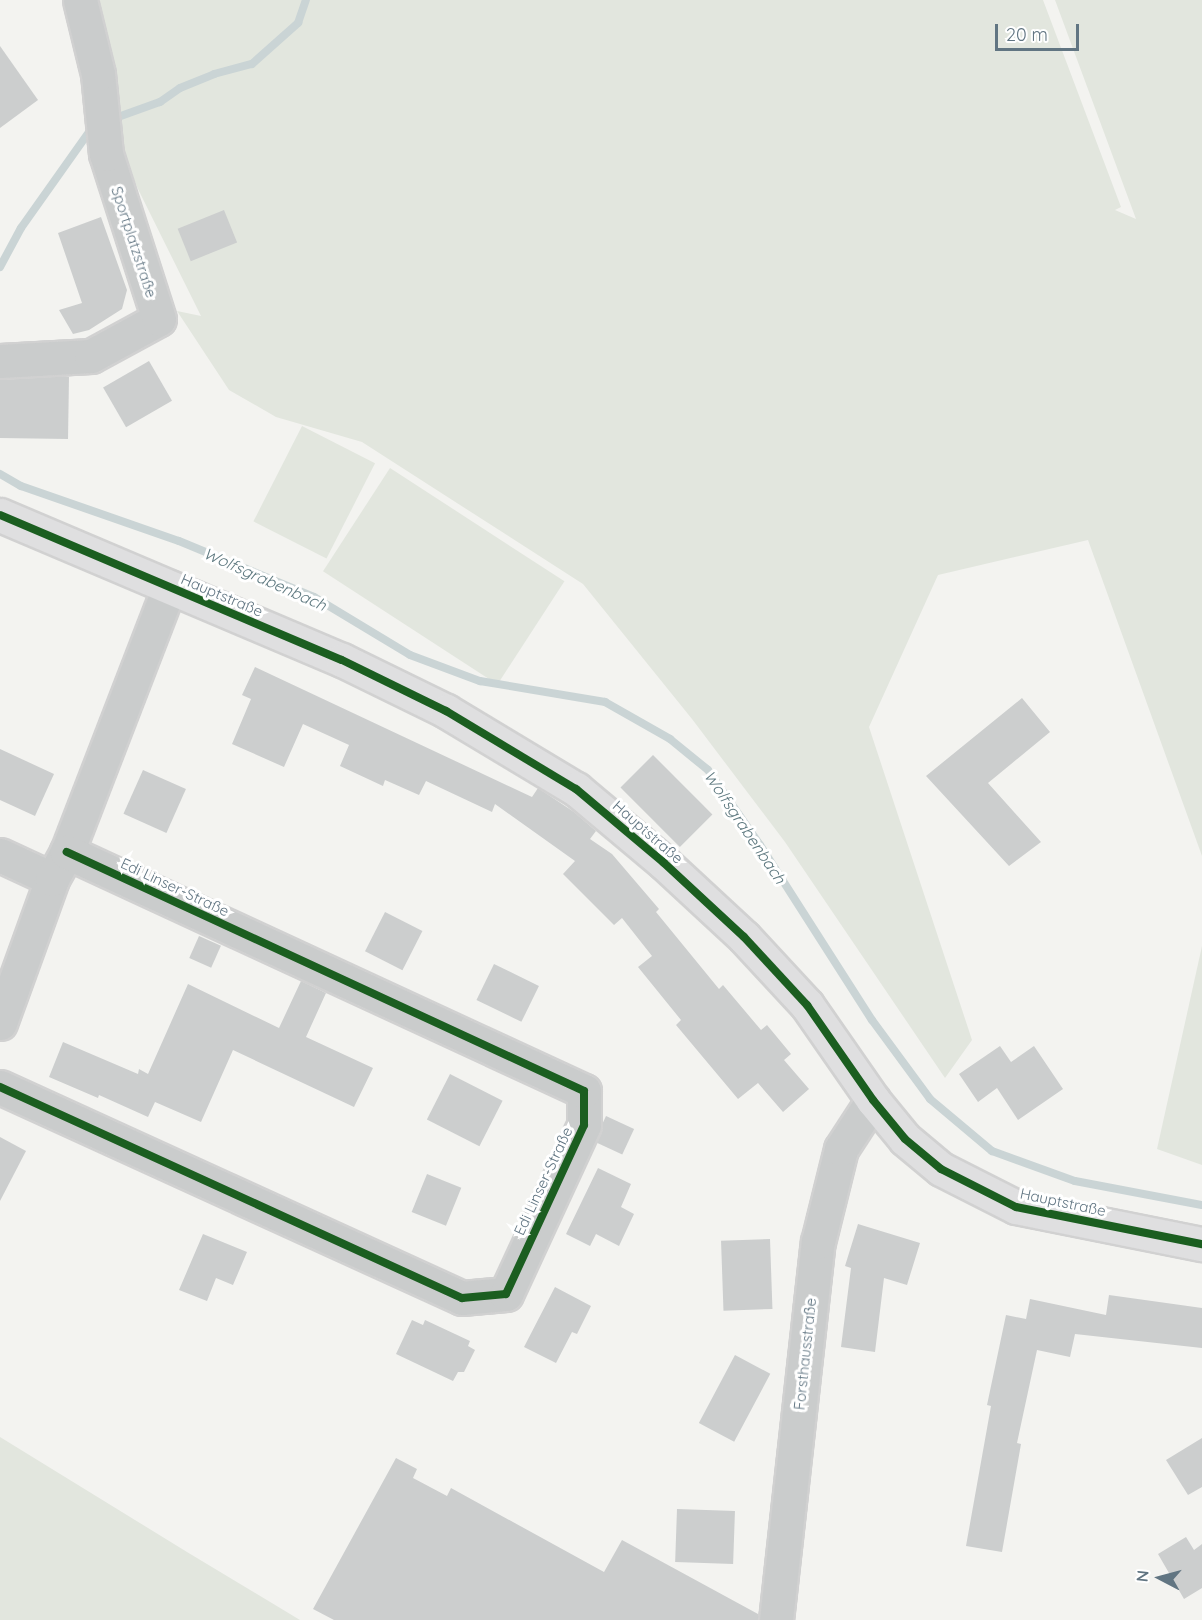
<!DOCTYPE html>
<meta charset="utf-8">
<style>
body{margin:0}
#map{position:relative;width:1202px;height:1620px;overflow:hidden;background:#f3f3f0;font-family:Quicksand,sans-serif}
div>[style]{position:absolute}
.green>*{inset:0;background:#e2e6de;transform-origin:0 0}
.stream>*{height:8px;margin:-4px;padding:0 4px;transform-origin:4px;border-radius:4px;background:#cad4d5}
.building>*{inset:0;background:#cccece;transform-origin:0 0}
.roads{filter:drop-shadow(2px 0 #d1d1d1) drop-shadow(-2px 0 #d1d1d1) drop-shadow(0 2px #d1d1d1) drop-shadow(0 -2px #d1d1d1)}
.minor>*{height:33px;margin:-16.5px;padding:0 16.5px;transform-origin:16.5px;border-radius:16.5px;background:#cacccc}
.major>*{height:33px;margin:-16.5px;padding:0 16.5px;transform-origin:16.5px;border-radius:16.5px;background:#dfdfe0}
.cycleway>*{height:8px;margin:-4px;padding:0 4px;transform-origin:4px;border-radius:4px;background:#1b5e20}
span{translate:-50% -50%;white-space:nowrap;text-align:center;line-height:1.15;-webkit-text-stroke:6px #fff;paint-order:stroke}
.street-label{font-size:15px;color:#617582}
.water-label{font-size:16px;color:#5d787f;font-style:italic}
.north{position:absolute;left:1130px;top:1548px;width:60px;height:60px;-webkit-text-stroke:4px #fff;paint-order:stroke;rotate:276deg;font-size:16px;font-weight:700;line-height:24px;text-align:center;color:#617582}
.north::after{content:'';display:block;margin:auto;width:21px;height:27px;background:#617582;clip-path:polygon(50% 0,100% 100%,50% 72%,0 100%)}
.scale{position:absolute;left:995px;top:24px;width:84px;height:27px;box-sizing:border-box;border:3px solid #617582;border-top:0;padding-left:8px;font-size:18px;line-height:21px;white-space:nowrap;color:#617582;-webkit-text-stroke:4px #fff;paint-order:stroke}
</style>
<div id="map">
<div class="green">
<div style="clip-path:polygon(89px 0,1043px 0,1121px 207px,1115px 210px,1136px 219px,1055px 0,1202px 0,1202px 856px,1088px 540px,938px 575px,869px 727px,972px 1040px,945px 1078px,785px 842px,692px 719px,583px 584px,362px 442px,276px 417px,229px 390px,177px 311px,201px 316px,137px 187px,107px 111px)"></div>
<div style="left:302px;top:426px;width:82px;height:107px;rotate:27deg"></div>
<div style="left:390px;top:468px;width:208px;height:123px;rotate:33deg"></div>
<div style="clip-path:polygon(1202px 946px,1202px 1165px,1157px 1149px)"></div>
<div style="clip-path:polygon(0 1437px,187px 1552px,300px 1620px,0 1620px)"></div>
</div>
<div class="stream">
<div style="left:118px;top:117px;width:45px;rotate:-19.7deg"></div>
<div style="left:160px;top:102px;width:24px;rotate:-35deg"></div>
<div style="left:180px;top:88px;width:37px;rotate:-22deg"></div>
<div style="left:214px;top:74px;width:39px;rotate:-15deg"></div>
<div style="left:252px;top:64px;width:62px;rotate:-41.7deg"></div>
<div style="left:298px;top:23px;width:24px;rotate:-71deg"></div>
<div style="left:0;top:267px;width:44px;rotate:-61.7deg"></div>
<div style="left:21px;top:228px;width:118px;rotate:-54.7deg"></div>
<div style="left:0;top:474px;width:24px;rotate:30deg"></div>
<div style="left:21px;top:486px;width:167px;rotate:19.2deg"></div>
<div style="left:179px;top:541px;width:146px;rotate:22.5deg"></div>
<div style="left:314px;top:597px;width:112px;rotate:31.1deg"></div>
<div style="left:410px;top:655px;width:75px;rotate:20.4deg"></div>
<div style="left:480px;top:681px;width:127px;rotate:9.5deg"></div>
<div style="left:605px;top:702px;width:75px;rotate:29.6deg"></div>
<div style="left:670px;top:739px;width:49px;rotate:39.2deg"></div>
<div style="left:708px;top:770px;width:91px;rotate:55.3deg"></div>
<div style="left:760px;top:845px;width:208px;rotate:57.4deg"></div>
<div style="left:872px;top:1020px;width:98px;rotate:53.7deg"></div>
<div style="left:930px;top:1099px;width:81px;rotate:40deg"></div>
<div style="left:992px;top:1151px;width:88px;rotate:19.9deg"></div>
<div style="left:1075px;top:1181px;width:129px;rotate:10.7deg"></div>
</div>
<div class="building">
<div style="clip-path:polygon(0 46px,38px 100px,0 128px)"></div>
<div style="left:224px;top:210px;width:35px;height:50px;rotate:68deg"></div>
<div style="clip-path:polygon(101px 217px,127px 290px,122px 309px,89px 330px,73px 334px,59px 310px,82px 303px,58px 233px)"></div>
<div style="left:149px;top:361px;width:46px;height:53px;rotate:60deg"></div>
<div style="clip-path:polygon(60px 376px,69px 377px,68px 439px,0 438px,0 380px)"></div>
<div style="clip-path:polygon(255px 667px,532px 797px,538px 788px,574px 812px,596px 831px,590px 839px,612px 854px,659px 909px,656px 912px,719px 989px,723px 985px,761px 1030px,767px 1025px,791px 1054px,784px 1060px,809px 1089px,783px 1112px,758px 1083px,738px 1099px,676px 1025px,681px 1020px,638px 967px,652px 956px,622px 918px,614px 925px,563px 874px,575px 861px,495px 804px,492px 812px,426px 781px,419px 795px,385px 780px,383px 786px,340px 766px,349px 745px,303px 724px,284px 767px,232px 744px,251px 699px,242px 695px)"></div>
<div style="clip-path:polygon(1022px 698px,1050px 732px,988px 783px,1041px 842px,1009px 866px,926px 776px)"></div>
<div style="clip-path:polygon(0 749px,54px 774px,35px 816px,0 800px)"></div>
<div style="left:653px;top:755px;width:84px;height:46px;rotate:45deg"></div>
<div style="left:143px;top:770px;width:47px;height:48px;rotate:24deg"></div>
<div style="left:385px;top:912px;width:42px;height:44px;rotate:27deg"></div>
<div style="left:199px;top:936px;width:24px;height:24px;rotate:24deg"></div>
<div style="left:494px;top:964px;width:50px;height:40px;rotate:26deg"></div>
<div style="clip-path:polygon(301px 981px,326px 993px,306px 1037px,373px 1068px,354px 1107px,233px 1050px,201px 1122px,155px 1102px,148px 1117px,99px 1095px,98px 1098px,49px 1077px,63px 1042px,138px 1074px,139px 1069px,148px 1074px,188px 984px,279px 1028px)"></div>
<div style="clip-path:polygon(1000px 1046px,1011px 1062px,1034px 1046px,1063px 1089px,1018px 1120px,997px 1088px,978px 1102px,959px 1074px)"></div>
<div style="left:450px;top:1074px;width:59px;height:51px;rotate:27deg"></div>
<div style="left:606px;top:1116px;width:31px;height:28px;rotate:25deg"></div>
<div style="clip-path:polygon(0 1137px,26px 1151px,0 1201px)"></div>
<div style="clip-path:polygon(598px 1168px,631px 1184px,621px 1207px,634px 1214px,619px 1246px,596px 1234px,590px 1246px,566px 1234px)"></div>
<div style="left:427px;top:1174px;width:37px;height:41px;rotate:22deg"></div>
<div style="clip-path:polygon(858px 1224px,920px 1243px,907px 1285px,884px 1278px,875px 1352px,841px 1347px,851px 1268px,845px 1266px)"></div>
<div style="clip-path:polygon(203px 1234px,247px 1252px,233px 1285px,216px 1278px,207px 1301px,179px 1290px)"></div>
<div style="left:770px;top:1239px;width:70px;height:49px;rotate:88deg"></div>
<div style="clip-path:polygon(555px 1287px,591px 1306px,577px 1334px,572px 1332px,556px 1363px,524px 1347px)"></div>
<div style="clip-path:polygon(1109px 1295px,1202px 1308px,1202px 1348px,1075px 1334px,1070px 1357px,1037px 1350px,1017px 1443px,1021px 1444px,1002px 1552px,966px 1546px,991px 1406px,987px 1405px,1006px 1315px,1026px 1319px,1030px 1299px,1106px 1315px)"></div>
<div style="clip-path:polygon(412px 1320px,423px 1325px,425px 1320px,470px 1341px,468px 1346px,475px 1350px,464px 1372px,458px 1372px,453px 1381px,396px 1354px)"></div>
<div style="left:735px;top:1355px;width:40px;height:77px;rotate:28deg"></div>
<div style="clip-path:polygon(1202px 1438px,1202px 1487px,1188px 1495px,1166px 1460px)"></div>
<div style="clip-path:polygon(396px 1458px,417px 1469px,413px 1478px,447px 1496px,451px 1488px,604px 1572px,622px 1540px,758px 1614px,758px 1620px,334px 1620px,313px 1609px)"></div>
<div style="left:677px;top:1509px;width:58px;height:53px;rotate:2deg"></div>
<div style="clip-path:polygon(1186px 1537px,1194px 1550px,1202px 1544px,1202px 1588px,1184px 1599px,1158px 1554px)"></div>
</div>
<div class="roads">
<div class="minor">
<div style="left:0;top:361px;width:91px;rotate:-3.1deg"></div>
<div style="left:91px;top:356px;width:77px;rotate:-28.6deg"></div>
<div style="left:159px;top:319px;width:173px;rotate:-107.8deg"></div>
<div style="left:106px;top:154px;width:80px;rotate:-95.7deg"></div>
<div style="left:98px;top:74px;width:76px;rotate:-103.7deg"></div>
<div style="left:0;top:855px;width:57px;rotate:24.8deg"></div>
<div style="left:0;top:1023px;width:153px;rotate:-70.1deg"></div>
<div style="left:52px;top:879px;width:31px;rotate:-61deg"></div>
<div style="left:67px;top:852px;width:284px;rotate:-68.9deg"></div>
<div style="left:0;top:1087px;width:508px;rotate:24.55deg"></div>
<div style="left:462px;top:1298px;width:44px;rotate:-5.2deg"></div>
<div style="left:506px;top:1294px;width:186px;rotate:-65.2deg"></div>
<div style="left:584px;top:1125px;width:34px;rotate:-90deg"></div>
<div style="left:584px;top:1091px;width:570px;rotate:-155.19deg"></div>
<div style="left:776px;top:1620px;width:380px;rotate:-83.7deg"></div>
<div style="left:818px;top:1242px;width:96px;rotate:-76.1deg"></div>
<div style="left:841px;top:1149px;width:59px;rotate:-56.9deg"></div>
</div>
<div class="major">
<div style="left:0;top:515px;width:371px;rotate:23deg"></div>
<div style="left:342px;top:660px;width:116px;rotate:26.1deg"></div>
<div style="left:446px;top:711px;width:152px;rotate:31deg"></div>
<div style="left:576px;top:789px;width:114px;rotate:40deg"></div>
<div style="left:663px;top:862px;width:110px;rotate:42.8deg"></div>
<div style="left:744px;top:937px;width:93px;rotate:47.2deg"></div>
<div style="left:807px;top:1005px;width:116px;rotate:55.2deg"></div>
<div style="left:873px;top:1100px;width:50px;rotate:50.6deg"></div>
<div style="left:905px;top:1139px;width:47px;rotate:39.8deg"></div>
<div style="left:941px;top:1169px;width:84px;rotate:26.9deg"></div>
<div style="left:1016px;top:1207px;width:190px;rotate:11.3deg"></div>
</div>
</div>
<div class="cycleway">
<div style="left:0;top:515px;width:371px;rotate:23deg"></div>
<div style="left:342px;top:660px;width:116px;rotate:26.1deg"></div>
<div style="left:446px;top:711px;width:152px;rotate:31deg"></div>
<div style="left:576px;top:789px;width:114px;rotate:40deg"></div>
<div style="left:663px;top:862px;width:110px;rotate:42.8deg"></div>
<div style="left:744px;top:937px;width:93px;rotate:47.2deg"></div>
<div style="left:807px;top:1005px;width:116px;rotate:55.2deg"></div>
<div style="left:873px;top:1100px;width:50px;rotate:50.6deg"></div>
<div style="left:905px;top:1139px;width:47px;rotate:39.8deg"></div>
<div style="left:941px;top:1169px;width:84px;rotate:26.9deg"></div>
<div style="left:1016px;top:1207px;width:190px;rotate:11.3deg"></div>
<div style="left:0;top:1087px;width:508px;rotate:24.55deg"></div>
<div style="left:462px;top:1298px;width:44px;rotate:-5.2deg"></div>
<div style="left:506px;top:1294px;width:186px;rotate:-65.2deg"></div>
<div style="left:584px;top:1125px;width:34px;rotate:-90deg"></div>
<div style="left:584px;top:1091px;width:570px;rotate:-155.19deg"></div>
</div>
<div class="street-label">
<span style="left:134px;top:242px;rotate:72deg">Sportplatzstraße</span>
<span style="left:222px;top:595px;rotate:23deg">Hauptstraße</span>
<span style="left:648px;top:832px;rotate:41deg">Hauptstraße</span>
<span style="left:175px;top:887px;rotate:25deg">Edi Linser-Straße</span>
<span style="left:543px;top:1181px;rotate:-65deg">Edi Linser-Straße</span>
<span style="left:1063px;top:1202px;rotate:12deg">Hauptstraße</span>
<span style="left:805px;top:1354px;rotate:-84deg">Forsthausstraße</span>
</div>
<div class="water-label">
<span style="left:265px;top:579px;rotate:24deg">Wolfsgrabenbach</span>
<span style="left:745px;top:827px;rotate:56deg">Wolfsgrabenbach</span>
</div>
<div class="north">N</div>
<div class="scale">20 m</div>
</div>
